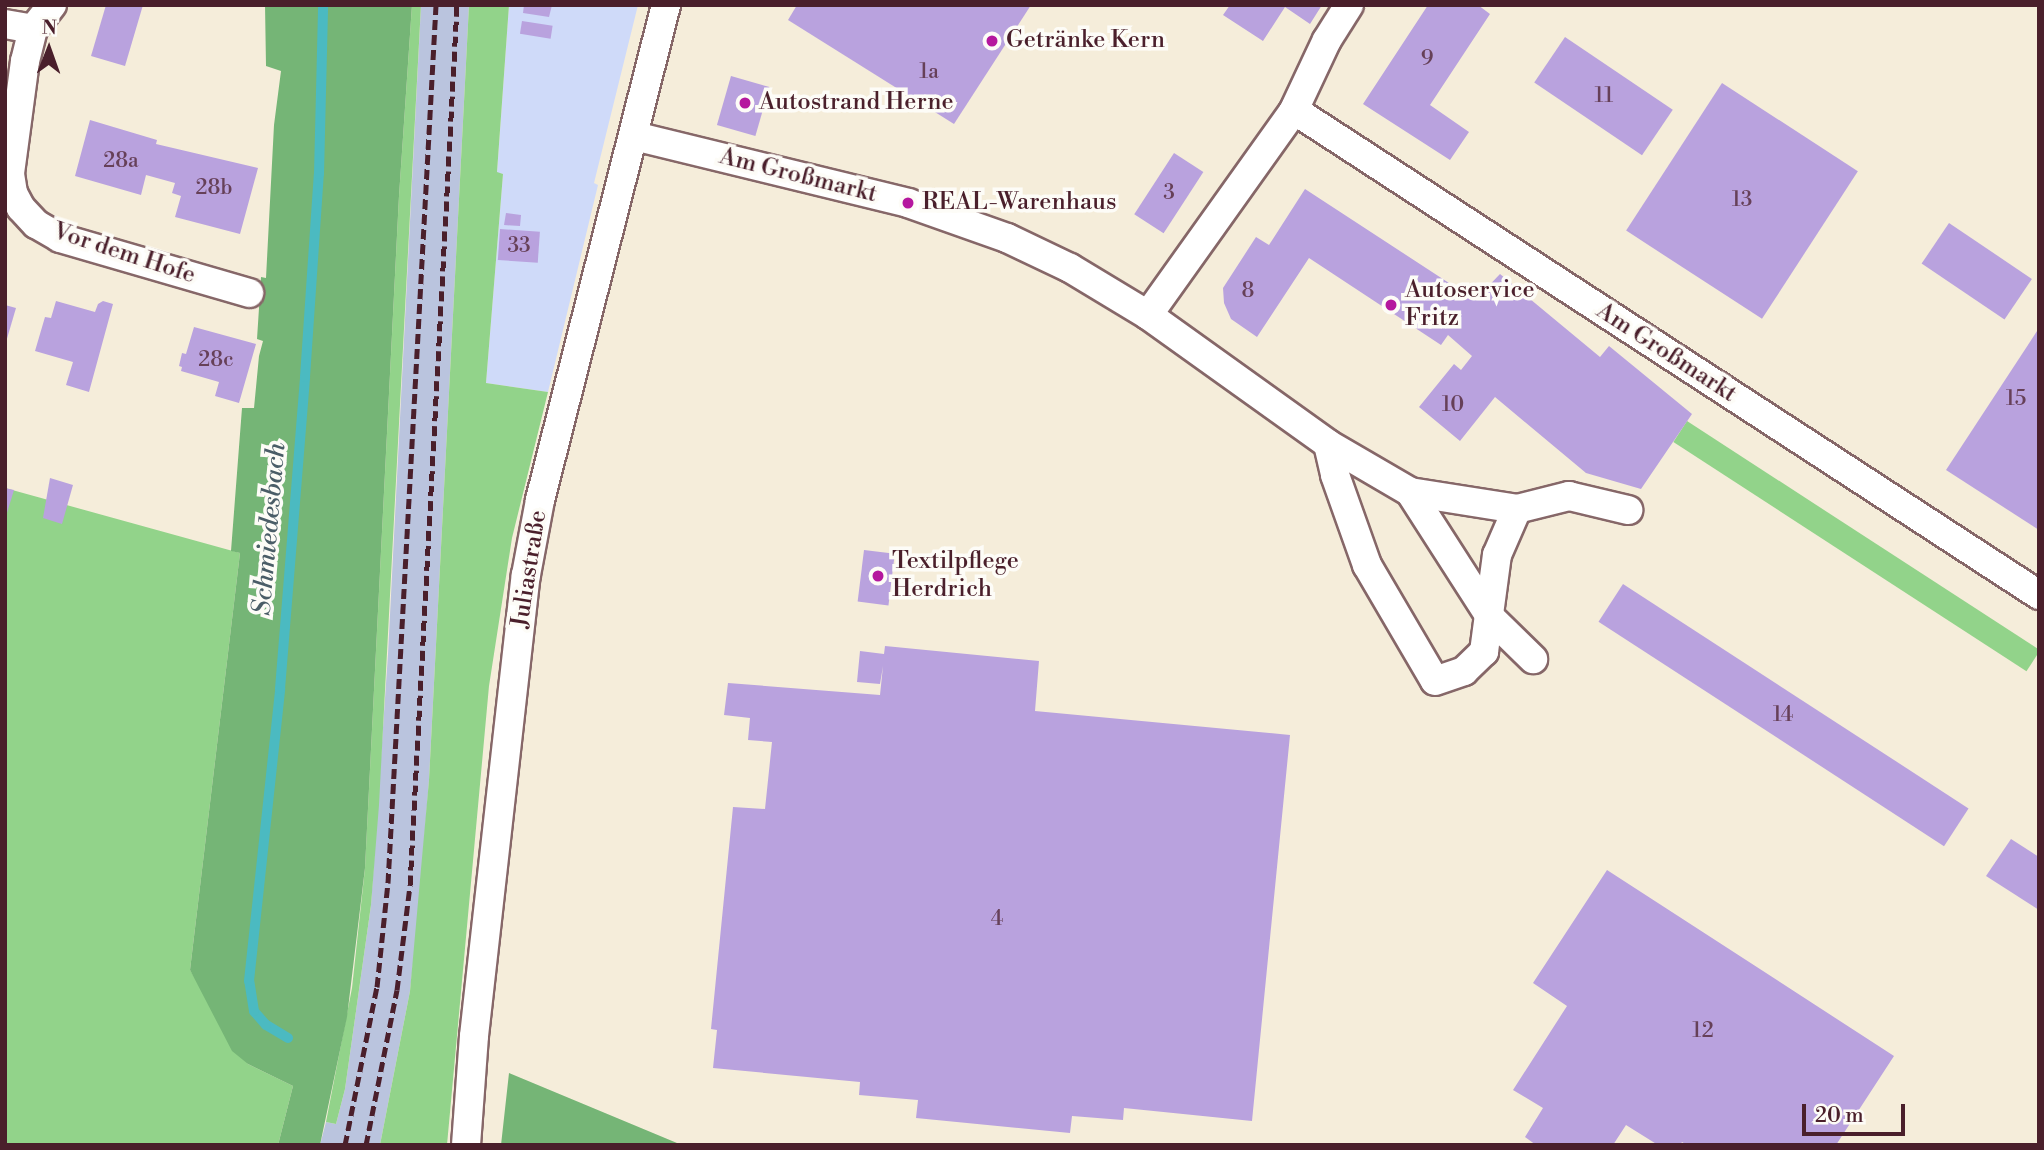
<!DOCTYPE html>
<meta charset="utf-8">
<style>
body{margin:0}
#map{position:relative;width:2044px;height:1150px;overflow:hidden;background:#f5edda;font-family:"Libre Bodoni",serif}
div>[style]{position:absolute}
.built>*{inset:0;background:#cfdaf9}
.industrial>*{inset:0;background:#bac4de}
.green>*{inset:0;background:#92d38a;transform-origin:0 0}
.forest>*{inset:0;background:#75b576}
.stream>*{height:10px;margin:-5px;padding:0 5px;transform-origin:5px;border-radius:5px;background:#4bbac1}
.building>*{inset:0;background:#b9a2de;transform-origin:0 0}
.roads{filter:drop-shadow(2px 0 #866768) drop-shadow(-2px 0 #866768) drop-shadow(0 2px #866768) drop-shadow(0 -2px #866768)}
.minor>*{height:28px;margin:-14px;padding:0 14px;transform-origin:14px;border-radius:14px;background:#fff}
.rail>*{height:5px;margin-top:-2.5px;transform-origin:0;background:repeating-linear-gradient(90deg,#4a1f2b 0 10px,transparent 0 15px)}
.dots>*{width:19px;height:19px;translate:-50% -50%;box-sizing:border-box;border:4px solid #fdfcf7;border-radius:50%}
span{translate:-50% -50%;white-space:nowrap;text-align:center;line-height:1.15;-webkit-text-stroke:7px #fdfcf7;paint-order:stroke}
.number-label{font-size:21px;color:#664058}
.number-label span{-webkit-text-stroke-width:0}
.poi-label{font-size:24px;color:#4a1f2b}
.left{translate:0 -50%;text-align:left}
.street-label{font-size:24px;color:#4a1f2b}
.water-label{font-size:26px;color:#4a5d67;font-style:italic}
.frame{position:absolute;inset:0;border:7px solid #4a1f2b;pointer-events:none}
.north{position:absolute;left:14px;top:14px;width:70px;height:70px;-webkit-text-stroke:5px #fdfcf7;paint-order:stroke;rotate:1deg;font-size:19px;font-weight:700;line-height:28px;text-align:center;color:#4a1f2b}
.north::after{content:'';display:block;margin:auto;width:24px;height:32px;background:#4a1f2b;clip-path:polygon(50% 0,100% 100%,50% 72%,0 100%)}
.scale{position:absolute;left:1802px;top:1104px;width:103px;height:32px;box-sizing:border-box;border:4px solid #4a1f2b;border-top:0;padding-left:9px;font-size:21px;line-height:24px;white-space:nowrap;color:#4a1f2b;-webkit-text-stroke:5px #fdfcf7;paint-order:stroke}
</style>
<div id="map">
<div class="built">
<div style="clip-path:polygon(509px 5px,638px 5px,594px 183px,598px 185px,548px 392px,486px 383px,503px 174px,497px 173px)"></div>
</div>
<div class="industrial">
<div style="clip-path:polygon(421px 5px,469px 5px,429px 780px,418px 920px,410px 991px,380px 1145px,320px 1145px,326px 1122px,336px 1124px,345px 1089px,371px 905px,388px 654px)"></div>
</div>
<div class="green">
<div style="clip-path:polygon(412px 5px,421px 5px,379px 805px,371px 905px,345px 1089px,336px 1124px,326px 1122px,352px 988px,365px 868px,399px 196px)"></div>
<div style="clip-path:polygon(469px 5px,509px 5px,497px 172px,503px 174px,486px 383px,548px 392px,512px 538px,489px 686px,447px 1145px,380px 1145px,410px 991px,429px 780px)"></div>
<div style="left:1687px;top:421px;width:421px;height:25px;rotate:33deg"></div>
<div style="clip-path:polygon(5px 488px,240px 553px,190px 970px,248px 1064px,293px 1086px,278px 1145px,5px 1145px)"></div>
</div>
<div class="forest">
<div style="clip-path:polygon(265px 5px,412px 5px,399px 196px,365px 868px,347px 1017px,320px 1145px,278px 1145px,293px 1086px,248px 1064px,232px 1051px,190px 970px,240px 553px,231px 551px,242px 408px,254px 408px,259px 356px,263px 341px,257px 339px,261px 277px,266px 278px,274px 125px,281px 71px,266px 66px)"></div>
<div style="clip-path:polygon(509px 1073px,677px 1143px,686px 1145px,501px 1145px)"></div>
</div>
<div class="stream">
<div style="left:288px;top:1038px;width:26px;rotate:-149deg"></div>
<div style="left:266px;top:1025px;width:18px;rotate:-131deg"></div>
<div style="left:254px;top:1011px;width:30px;rotate:-99deg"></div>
<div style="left:249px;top:981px;width:294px;rotate:-83.9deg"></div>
<div style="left:280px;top:689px;width:313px;rotate:-85.4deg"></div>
<div style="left:305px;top:377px;width:203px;rotate:-86.1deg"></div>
<div style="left:319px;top:174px;width:169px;rotate:-88.6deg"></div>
</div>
<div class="building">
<div style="clip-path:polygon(106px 5px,143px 5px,125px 66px,91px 56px)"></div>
<div style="clip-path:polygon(524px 5px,552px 5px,549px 17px,523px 13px)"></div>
<div style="clip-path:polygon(797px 5px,1031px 5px,954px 124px,788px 20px)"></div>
<div style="clip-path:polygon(1230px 5px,1322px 5px,1310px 24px,1285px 7px,1263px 41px,1223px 15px)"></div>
<div style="clip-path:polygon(1428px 5px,1478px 5px,1490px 14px,1430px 105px,1469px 132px,1450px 160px,1363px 104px)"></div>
<div style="left:522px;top:21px;width:31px;height:13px;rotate:9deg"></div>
<div style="left:1565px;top:37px;width:130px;height:55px;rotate:34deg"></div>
<div style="left:731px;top:76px;width:40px;height:51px;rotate:16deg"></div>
<div style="left:1722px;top:83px;width:162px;height:176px;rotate:33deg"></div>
<div style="clip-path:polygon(90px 120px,157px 140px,156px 144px,258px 168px,240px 234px,175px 217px,181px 196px,172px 193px,175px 183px,146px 175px,141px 195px,75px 176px)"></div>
<div style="left:1174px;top:153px;width:35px;height:73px;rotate:33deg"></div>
<div style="clip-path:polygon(1305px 189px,1475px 300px,1500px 274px,1600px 357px,1609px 346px,1692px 414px,1641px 489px,1586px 473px,1495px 397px,1460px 441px,1419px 407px,1454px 364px,1461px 370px,1472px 356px,1448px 335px,1441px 345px,1309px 258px,1257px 337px,1231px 319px,1224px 303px,1223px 288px,1256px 237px,1269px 245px)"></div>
<div style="clip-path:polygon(506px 213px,521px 215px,520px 226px,504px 225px)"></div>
<div style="left:1949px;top:223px;width:100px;height:49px;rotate:34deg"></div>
<div style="left:500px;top:229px;width:40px;height:31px;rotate:4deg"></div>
<div style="clip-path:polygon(56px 301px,95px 312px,98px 304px,103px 301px,113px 304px,89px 392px,66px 385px,73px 362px,35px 351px,45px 317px,51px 318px)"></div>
<div style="clip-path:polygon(5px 305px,16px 308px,6px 342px,5px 342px)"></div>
<div style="clip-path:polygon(194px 327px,256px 344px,239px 403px,215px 396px,219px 382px,181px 371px,182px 367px,179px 366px,182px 353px,186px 354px)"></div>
<div style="clip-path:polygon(2039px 328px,2039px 530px,1946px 470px)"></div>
<div style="clip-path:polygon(50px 478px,73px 485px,62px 524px,43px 518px)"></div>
<div style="clip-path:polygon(5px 488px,14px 490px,6px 516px,5px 516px)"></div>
<div style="left:864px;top:550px;width:31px;height:52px;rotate:7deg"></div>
<div style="left:1623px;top:584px;width:412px;height:45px;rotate:33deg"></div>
<div style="clip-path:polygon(885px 646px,1039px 661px,1035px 711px,1290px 735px,1252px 1121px,1124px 1108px,1123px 1120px,1072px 1116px,1070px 1133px,916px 1118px,918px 1100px,859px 1095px,860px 1082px,713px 1068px,717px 1030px,711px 1029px,733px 807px,765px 809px,772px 742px,748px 740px,750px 718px,724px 715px,728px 683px,880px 695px,883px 666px,880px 684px,857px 682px,860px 651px,884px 654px)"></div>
<div style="clip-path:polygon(2011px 839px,2039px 857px,2039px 910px,1986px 876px)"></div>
<div style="clip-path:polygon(1607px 870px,1894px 1056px,1836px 1145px,1687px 1145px,1682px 1142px,1680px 1145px,1658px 1145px,1626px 1125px,1613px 1145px,1536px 1145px,1525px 1137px,1543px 1108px,1513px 1090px,1567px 1006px,1533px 983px)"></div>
</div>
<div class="roads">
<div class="minor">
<div style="left:52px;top:5px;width:31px;rotate:128deg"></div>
<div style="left:33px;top:29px;width:33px;rotate:104deg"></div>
<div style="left:25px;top:61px;width:114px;rotate:97.6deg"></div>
<div style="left:10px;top:174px;width:19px;rotate:81deg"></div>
<div style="left:13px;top:193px;width:17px;rotate:62deg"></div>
<div style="left:21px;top:208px;width:22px;rotate:47deg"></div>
<div style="left:36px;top:224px;width:28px;rotate:30deg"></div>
<div style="left:60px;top:238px;width:197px;rotate:16.2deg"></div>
<div style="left:5px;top:24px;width:28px;rotate:10deg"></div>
<div style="left:1294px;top:110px;width:889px;rotate:33.06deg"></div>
<div style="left:634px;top:136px;width:282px;rotate:13.7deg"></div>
<div style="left:908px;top:203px;width:105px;rotate:19.5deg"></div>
<div style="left:1007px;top:238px;width:70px;rotate:25.5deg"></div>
<div style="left:1070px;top:268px;width:91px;rotate:31.1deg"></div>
<div style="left:1148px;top:315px;width:221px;rotate:35.6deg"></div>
<div style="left:1328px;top:444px;width:95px;rotate:30.3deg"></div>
<div style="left:1410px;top:492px;width:108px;rotate:9deg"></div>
<div style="left:1517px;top:509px;width:54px;rotate:-14deg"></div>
<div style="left:1569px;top:496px;width:61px;rotate:13.3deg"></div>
<div style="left:1148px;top:315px;width:252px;rotate:-54.5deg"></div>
<div style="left:1294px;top:110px;width:77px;rotate:-64.8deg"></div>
<div style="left:1327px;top:40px;width:41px;rotate:-57.8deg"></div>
<div style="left:1328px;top:444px;width:32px;rotate:77deg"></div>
<div style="left:1335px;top:475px;width:96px;rotate:70.4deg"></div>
<div style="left:1367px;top:565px;width:134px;rotate:59.6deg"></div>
<div style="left:1435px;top:681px;width:31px;rotate:-19deg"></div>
<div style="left:1464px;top:671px;width:28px;rotate:-44deg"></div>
<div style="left:1484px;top:652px;width:98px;rotate:-82.4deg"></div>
<div style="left:1497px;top:555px;width:50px;rotate:-66.5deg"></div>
<div style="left:1410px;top:492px;width:150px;rotate:57.3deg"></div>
<div style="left:1491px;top:618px;width:59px;rotate:44.3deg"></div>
<div style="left:466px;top:1145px;width:109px;rotate:-85.8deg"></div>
<div style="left:474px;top:1036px;width:464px;rotate:-83.6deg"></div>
<div style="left:526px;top:575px;width:76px;rotate:-79.4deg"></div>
<div style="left:540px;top:500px;width:511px;rotate:-75.72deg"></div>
</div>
</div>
<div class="rail">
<div style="left:345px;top:1145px;width:161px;rotate:-78.6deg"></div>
<div style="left:377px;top:987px;width:105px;rotate:-84deg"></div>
<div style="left:388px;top:883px;width:879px;rotate:-86.87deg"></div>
<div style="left:366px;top:1145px;width:158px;rotate:-78.7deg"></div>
<div style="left:397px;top:990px;width:106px;rotate:-82.9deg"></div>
<div style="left:410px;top:885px;width:881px;rotate:-86.94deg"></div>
</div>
<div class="dots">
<div style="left:992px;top:41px;background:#b5179e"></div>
<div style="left:745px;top:103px;background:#b5179e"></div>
<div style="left:908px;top:203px;background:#b5179e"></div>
<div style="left:1391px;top:305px;background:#b5179e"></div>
<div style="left:878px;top:576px;background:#b5179e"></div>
</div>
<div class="number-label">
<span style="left:1427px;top:59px">9</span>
<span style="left:929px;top:72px">1a</span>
<span style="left:1604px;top:96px">11</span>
<span style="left:121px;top:161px">28a</span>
<span style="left:214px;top:188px">28b</span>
<span style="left:1169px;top:193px">3</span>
<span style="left:1742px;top:200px">13</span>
<span style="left:519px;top:246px">33</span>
<span style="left:1248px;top:291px">8</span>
<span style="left:216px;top:360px">28c</span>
<span style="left:2016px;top:399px">15</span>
<span style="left:1453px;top:405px">10</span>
<span style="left:1783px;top:715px">14</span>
<span style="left:997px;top:919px">4</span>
<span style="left:1703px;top:1031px">12</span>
</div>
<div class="poi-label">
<span class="left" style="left:1006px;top:41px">Getränke Kern</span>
<span class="left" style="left:759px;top:103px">Autostrand Herne</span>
<span class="left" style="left:922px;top:203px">REAL-Warenhaus</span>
<span class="left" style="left:1405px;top:305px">Autoservice<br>Fritz</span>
<span class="left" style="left:892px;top:576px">Textilpflege<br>Herdrich</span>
</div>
<div class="street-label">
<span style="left:798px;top:176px;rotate:14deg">Am Großmarkt</span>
<span style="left:124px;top:254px;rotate:18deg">Vor dem Hofe</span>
<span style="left:1666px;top:353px;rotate:33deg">Am Großmarkt</span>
<span style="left:530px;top:569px;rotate:-81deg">Juliastraße</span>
</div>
<div class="water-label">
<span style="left:270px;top:529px;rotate:-85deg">Schmiedesbach</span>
</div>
<div class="frame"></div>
<div class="north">N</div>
<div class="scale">20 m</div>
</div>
